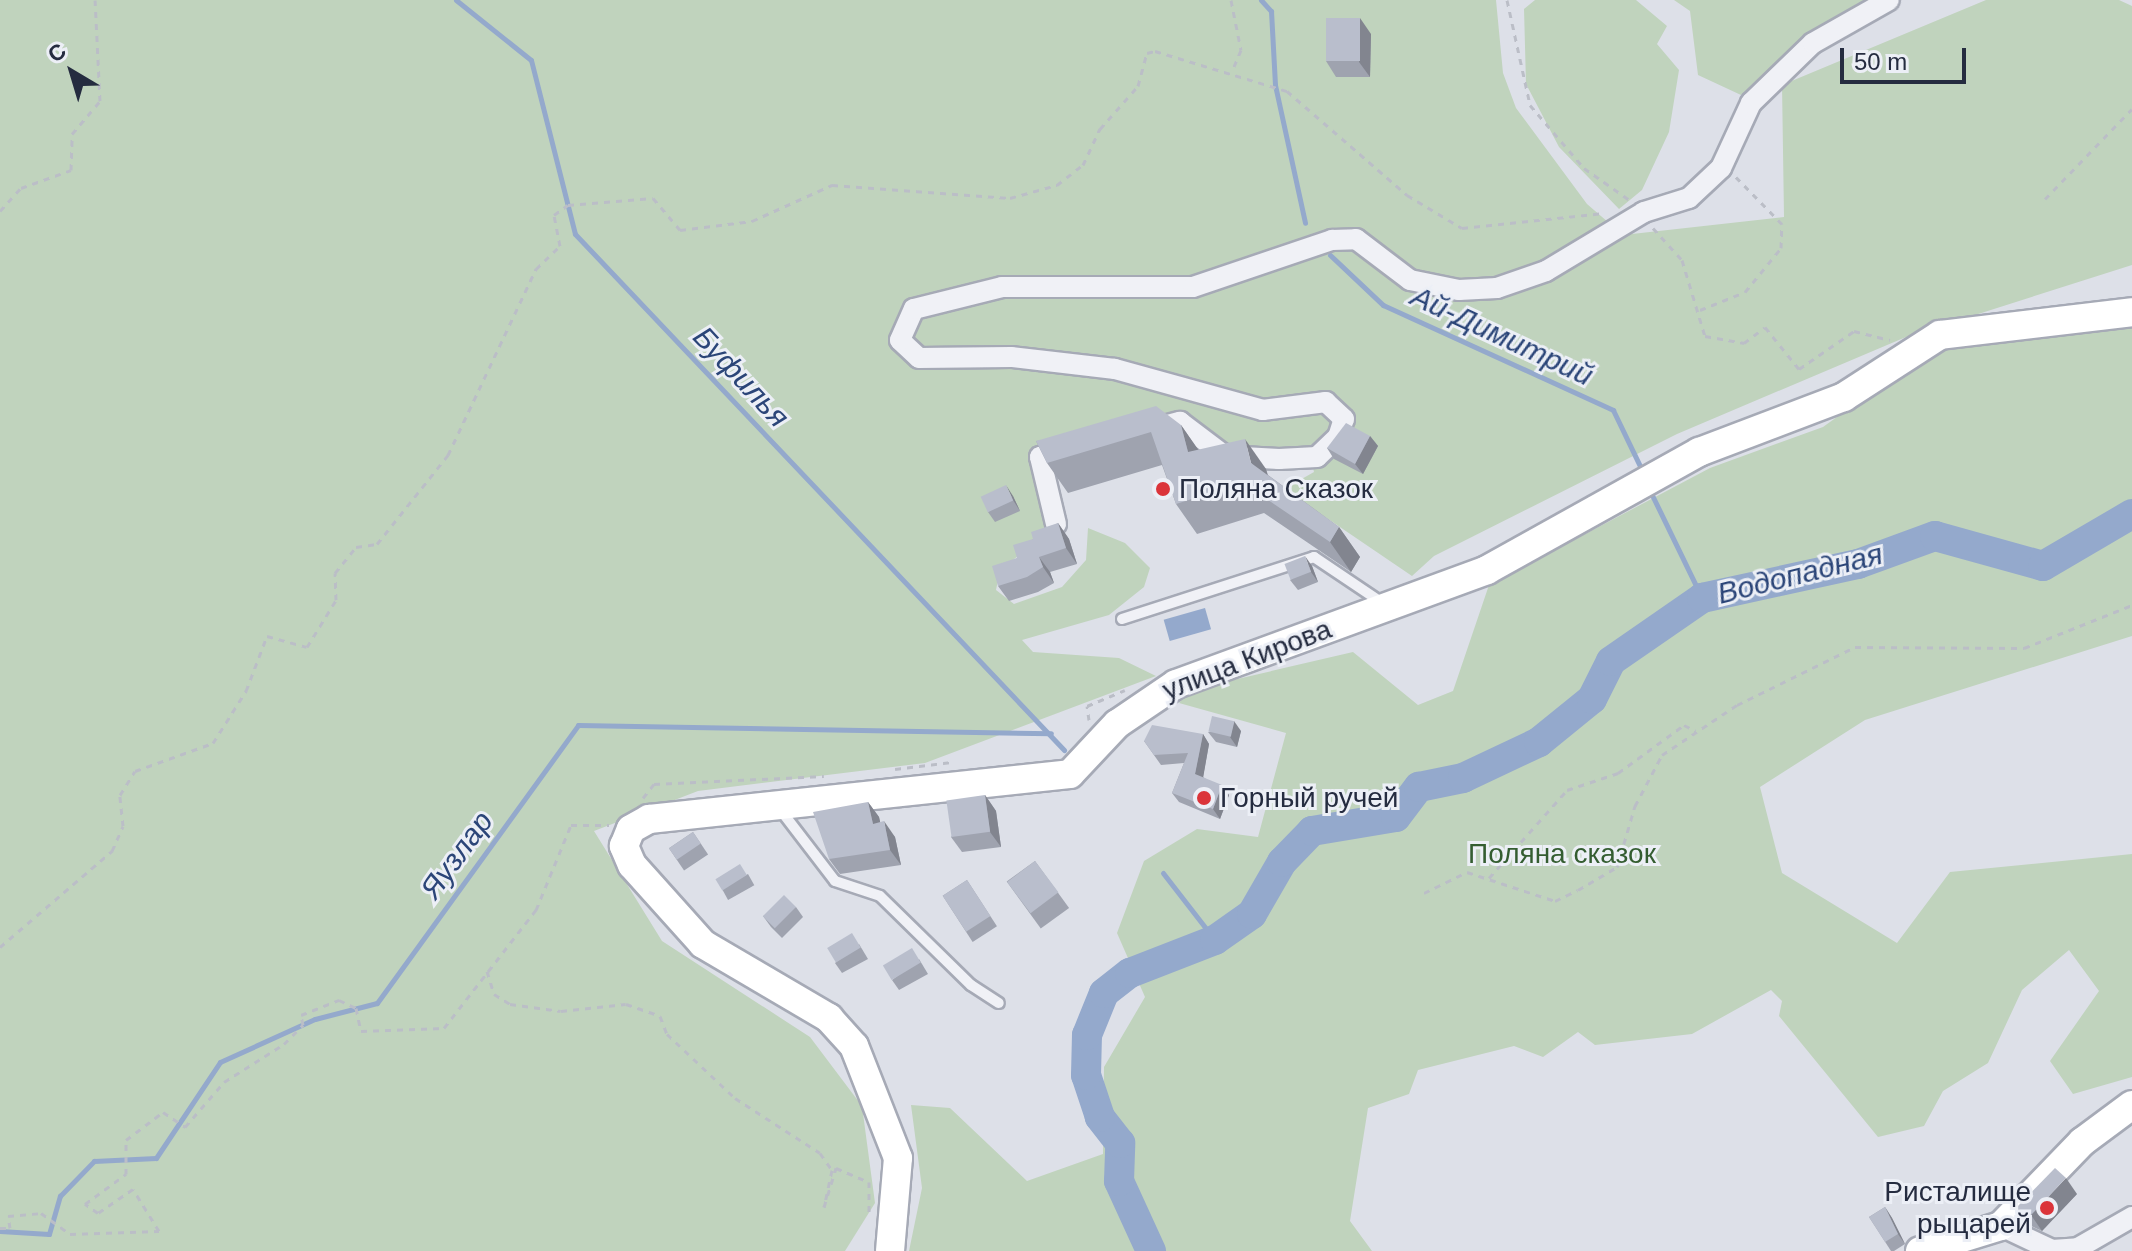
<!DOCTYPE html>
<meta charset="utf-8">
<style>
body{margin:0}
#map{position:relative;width:2132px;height:1251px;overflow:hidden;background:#dde0e8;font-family:Arial,sans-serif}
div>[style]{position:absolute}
.green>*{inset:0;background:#c0d3bd}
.water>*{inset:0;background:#94a9cc;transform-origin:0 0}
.stream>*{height:5px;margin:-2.5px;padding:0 2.5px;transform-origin:2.5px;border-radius:2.5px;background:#94a9cc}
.river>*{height:30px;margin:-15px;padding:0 15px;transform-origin:15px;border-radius:15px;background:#94a9cc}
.path>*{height:3px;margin-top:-1.5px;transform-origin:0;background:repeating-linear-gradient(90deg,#bbbec7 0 6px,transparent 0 12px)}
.roads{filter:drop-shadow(2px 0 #a6aab6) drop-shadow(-2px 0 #a6aab6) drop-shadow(0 2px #a6aab6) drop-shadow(0 -2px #a6aab6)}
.lane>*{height:10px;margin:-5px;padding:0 5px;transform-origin:5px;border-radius:5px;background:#f0f1f6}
.street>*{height:20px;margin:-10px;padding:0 10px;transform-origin:10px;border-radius:10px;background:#f0f1f6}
.secondary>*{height:28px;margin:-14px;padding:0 14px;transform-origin:14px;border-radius:14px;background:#fff}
.wall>*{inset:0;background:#9fa3af;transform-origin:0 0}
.shaded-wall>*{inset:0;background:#82858f}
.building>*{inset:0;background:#b9becc;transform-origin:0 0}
.dots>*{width:22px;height:22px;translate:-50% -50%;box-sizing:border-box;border:4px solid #eceff6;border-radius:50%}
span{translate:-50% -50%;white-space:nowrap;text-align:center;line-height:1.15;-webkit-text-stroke:6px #eceff6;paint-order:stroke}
.poi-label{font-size:28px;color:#252c40}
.left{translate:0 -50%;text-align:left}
.right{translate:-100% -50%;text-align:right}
.street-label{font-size:28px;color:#252c40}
.park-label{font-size:28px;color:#345d31}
.water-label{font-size:30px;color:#2b4578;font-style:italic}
.north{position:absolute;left:32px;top:32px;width:80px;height:80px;-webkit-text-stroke:6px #eceff6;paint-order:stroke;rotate:322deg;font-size:22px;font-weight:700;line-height:32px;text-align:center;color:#252c40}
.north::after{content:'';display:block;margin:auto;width:28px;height:36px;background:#252c40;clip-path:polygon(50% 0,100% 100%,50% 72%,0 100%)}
.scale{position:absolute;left:1840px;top:48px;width:126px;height:36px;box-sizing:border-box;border:4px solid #252c40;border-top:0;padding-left:10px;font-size:24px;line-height:28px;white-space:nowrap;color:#252c40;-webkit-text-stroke:6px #eceff6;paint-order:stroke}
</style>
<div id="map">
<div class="green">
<div style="clip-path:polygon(0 0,1496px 0,1503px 73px,1516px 108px,1587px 204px,1623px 235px,1784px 217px,1782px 85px,1986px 0,2119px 0,2132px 6px,2132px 265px,1906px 337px,1677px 434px,1434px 556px,1412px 576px,1284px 489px,1314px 472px,1308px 447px,1225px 449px,1179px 416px,1035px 448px,1053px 529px,1000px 570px,996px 590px,1014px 604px,1062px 587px,1086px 560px,1088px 528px,1125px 543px,1150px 568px,1144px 587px,1109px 615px,1022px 640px,1033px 652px,1119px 658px,1156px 676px,925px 763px,698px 791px,594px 831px,662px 941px,810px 1037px,862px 1106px,875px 1203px,845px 1251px,0 1251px)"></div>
<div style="clip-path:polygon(1535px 0,1636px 0,1667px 26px,1657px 44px,1679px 70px,1669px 132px,1642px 190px,1619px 209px,1559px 147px,1526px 84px,1524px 9px)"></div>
<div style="clip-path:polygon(1674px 0,1865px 0,1741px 95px,1698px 75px,1690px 11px)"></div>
<div style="clip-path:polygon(2132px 324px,2132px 636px,1865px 720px,1760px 787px,1782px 873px,1897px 943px,1950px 872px,2132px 854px,2132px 1077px,2073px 1094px,2050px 1061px,2099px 991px,2069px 950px,2022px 990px,1988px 1063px,1943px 1091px,1924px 1126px,1878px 1137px,1779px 1016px,1782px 1001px,1771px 990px,1692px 1034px,1595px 1045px,1578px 1032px,1543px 1057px,1514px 1046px,1418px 1070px,1409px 1094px,1368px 1108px,1350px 1221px,1372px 1251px,909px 1251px,922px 1188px,911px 1105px,950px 1108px,1027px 1181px,1103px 1154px,1104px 1067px,1145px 997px,1117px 933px,1144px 861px,1197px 829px,1258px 837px,1286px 733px,1179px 703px,1190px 690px,1353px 652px,1418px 705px,1453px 691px,1489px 585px,1710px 468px,1823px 427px,1936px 346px)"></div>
</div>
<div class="water">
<div style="left:1205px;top:608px;width:22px;height:43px;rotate:74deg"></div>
</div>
<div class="stream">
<div style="left:456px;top:0;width:96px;rotate:38.7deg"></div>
<div style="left:531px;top:60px;width:179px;rotate:75.8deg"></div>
<div style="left:575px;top:234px;width:711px;rotate:46.54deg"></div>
<div style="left:1261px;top:0;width:15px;rotate:48deg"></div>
<div style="left:1271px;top:11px;width:74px;rotate:86.9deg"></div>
<div style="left:1275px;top:85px;width:141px;rotate:77.7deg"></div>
<div style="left:1330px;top:255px;width:73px;rotate:43.3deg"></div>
<div style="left:1383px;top:305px;width:253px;rotate:24.5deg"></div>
<div style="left:1613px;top:410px;width:62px;rotate:64.3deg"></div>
<div style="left:1652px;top:495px;width:114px;rotate:64.1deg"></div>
<div style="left:1163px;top:873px;width:85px;rotate:52.2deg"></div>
<div style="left:0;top:1231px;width:49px;rotate:3.5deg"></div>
<div style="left:49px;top:1234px;width:40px;rotate:-74deg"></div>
<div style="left:60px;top:1196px;width:49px;rotate:-45.8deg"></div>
<div style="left:94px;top:1161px;width:62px;rotate:-2.8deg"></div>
<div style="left:156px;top:1158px;width:115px;rotate:-56.3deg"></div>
<div style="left:220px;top:1062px;width:104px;rotate:-24.4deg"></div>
<div style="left:315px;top:1019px;width:64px;rotate:-14.5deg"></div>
<div style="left:377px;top:1003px;width:343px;rotate:-54.1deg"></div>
<div style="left:578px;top:725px;width:473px;rotate:1deg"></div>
</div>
<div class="river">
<div style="left:1151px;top:1251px;width:77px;rotate:-114.6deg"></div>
<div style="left:1119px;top:1181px;width:38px;rotate:-88deg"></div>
<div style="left:1120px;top:1143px;width:33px;rotate:-128deg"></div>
<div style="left:1100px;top:1117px;width:44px;rotate:-108.4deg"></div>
<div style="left:1086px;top:1075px;width:40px;rotate:-88.6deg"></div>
<div style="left:1087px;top:1035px;width:45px;rotate:-68deg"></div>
<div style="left:1104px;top:993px;width:33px;rotate:-38deg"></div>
<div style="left:1130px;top:973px;width:91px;rotate:-21.2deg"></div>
<div style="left:1215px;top:940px;width:45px;rotate:-35.1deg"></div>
<div style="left:1252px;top:914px;width:60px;rotate:-60deg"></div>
<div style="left:1282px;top:862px;width:43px;rotate:-45.9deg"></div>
<div style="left:1312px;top:831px;width:85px;rotate:-9.5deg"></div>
<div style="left:1396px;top:817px;width:38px;rotate:-53deg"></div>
<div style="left:1419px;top:787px;width:45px;rotate:-11.6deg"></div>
<div style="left:1463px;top:778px;width:84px;rotate:-25.3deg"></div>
<div style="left:1539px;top:742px;width:68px;rotate:-39.1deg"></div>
<div style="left:1592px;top:699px;width:42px;rotate:-63.4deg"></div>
<div style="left:1611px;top:661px;width:111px;rotate:-34.7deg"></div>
<div style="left:1702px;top:598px;width:160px;rotate:-12.3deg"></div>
<div style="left:1858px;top:564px;width:82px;rotate:-20deg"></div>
<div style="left:1935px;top:536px;width:112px;rotate:15.5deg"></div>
<div style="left:2043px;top:566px;width:103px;rotate:-30.3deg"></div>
</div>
<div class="path">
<div style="left:1231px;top:0;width:51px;rotate:78.7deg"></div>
<div style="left:1241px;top:50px;width:21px;rotate:113deg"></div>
<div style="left:1507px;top:0;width:107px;rotate:77.6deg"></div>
<div style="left:1530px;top:105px;width:83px;rotate:49.4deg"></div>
<div style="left:1584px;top:168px;width:57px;rotate:35.1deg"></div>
<div style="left:2045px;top:199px;width:125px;rotate:-46deg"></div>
<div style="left:0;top:211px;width:31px;rotate:-48deg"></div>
<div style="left:21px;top:188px;width:53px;rotate:-19.8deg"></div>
<div style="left:71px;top:170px;width:36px;rotate:-88deg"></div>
<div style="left:72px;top:134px;width:43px;rotate:-49.7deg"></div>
<div style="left:100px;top:101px;width:101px;rotate:-92.8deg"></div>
<div style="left:1653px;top:228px;width:43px;rotate:47.8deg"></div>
<div style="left:1682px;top:260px;width:79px;rotate:73.2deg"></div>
<div style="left:1705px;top:336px;width:40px;rotate:10deg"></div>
<div style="left:1744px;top:343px;width:26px;rotate:-37deg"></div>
<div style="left:1765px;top:327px;width:54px;rotate:51deg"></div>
<div style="left:1799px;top:369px;width:67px;rotate:-34.6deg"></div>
<div style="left:1854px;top:331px;width:37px;rotate:14deg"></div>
<div style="left:1700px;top:310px;width:48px;rotate:-21.8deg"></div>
<div style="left:1745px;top:292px;width:57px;rotate:-50.7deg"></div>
<div style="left:1781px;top:248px;width:24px;rotate:-88deg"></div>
<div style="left:1782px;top:224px;width:66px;rotate:-134.4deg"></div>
<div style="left:1089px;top:720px;width:14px;rotate:-98deg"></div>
<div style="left:1087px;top:706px;width:41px;rotate:-22.8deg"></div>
<div style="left:895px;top:769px;width:57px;rotate:-7deg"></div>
<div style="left:643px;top:798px;width:18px;rotate:-52deg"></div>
<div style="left:654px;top:784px;width:170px;rotate:-2.7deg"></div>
<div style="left:1489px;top:878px;width:118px;rotate:-48.4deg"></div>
<div style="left:1567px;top:790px;width:54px;rotate:-18.4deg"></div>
<div style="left:1618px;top:773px;width:82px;rotate:-36deg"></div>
<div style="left:1684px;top:725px;width:13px;rotate:27deg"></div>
<div style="left:1424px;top:893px;width:48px;rotate:-26deg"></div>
<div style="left:1467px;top:872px;width:93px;rotate:18.2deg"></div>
<div style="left:1555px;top:901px;width:25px;rotate:-26deg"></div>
<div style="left:1578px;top:890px;width:45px;rotate:-30.5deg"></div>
<div style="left:1617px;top:867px;width:64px;rotate:-73.6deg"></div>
<div style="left:1635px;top:806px;width:58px;rotate:-62.1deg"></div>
<div style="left:1662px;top:755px;width:90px;rotate:-33.7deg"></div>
<div style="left:1737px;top:705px;width:131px;rotate:-26.2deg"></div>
<div style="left:1855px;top:647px;width:169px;rotate:0.3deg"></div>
<div style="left:2024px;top:648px;width:116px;rotate:-21.7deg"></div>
<div style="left:0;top:947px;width:148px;rotate:-40.6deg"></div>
<div style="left:112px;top:851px;width:27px;rotate:-66deg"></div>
<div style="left:123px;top:826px;width:31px;rotate:-96deg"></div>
<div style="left:120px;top:795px;width:28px;rotate:-58deg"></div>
<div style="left:135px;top:771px;width:83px;rotate:-19.7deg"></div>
<div style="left:213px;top:743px;width:62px;rotate:-57.6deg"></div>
<div style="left:246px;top:691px;width:59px;rotate:-69.1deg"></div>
<div style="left:267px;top:636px;width:41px;rotate:15.4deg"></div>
<div style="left:307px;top:647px;width:55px;rotate:-58.3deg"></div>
<div style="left:336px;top:600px;width:27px;rotate:-92deg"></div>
<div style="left:335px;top:573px;width:33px;rotate:-51deg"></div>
<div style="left:356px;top:547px;width:21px;rotate:-8deg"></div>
<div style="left:377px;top:544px;width:114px;rotate:-51.4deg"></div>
<div style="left:448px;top:455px;width:206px;rotate:-64.7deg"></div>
<div style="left:536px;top:269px;width:33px;rotate:-44deg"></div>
<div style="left:560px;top:246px;width:32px;rotate:-101deg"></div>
<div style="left:554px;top:215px;width:17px;rotate:-36deg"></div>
<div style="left:568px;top:205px;width:85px;rotate:-4.7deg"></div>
<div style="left:653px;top:198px;width:42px;rotate:49.8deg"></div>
<div style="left:680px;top:230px;width:73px;rotate:-7.1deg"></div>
<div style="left:752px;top:221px;width:88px;rotate:-24.2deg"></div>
<div style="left:832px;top:185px;width:178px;rotate:4.2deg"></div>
<div style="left:1010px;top:198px;width:49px;rotate:-15.5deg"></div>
<div style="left:1057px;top:185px;width:33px;rotate:-38deg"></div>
<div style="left:1083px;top:165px;width:40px;rotate:-65deg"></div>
<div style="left:1100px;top:129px;width:57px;rotate:-48.5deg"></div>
<div style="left:1138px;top:86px;width:34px;rotate:-75deg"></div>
<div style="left:1147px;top:53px;width:8px;rotate:-14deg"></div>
<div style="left:1155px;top:51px;width:138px;rotate:16.9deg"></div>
<div style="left:1287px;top:91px;width:159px;rotate:40.9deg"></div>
<div style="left:1407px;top:195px;width:64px;rotate:31deg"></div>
<div style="left:1462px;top:228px;width:143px;rotate:-6deg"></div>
<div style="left:487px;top:971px;width:24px;rotate:73deg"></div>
<div style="left:494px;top:994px;width:19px;rotate:32deg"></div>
<div style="left:510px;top:1004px;width:51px;rotate:7.8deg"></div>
<div style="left:561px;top:1011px;width:65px;rotate:-6.1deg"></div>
<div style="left:626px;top:1004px;width:36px;rotate:19deg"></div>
<div style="left:660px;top:1016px;width:19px;rotate:69deg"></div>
<div style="left:667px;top:1034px;width:93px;rotate:43.3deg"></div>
<div style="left:735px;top:1098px;width:101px;rotate:32.9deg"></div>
<div style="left:820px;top:1153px;width:21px;rotate:55deg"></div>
<div style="left:832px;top:1170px;width:38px;rotate:102deg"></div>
<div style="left:824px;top:1207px;width:41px;rotate:-72.9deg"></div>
<div style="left:836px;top:1168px;width:36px;rotate:23deg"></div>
<div style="left:869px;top:1182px;width:33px;rotate:90deg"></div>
<div style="left:0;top:1228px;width:10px"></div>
<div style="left:10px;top:1228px;width:12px;rotate:-99deg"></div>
<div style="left:8px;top:1216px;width:33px;rotate:-5deg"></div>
<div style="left:41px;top:1213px;width:36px;rotate:36deg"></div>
<div style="left:70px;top:1234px;width:89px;rotate:-1.9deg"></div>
<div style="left:159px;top:1231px;width:49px;rotate:-121.8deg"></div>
<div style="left:133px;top:1189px;width:42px;rotate:145.6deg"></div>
<div style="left:98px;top:1213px;width:16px;rotate:-145deg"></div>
<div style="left:85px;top:1204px;width:51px;rotate:-36.2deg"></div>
<div style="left:126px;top:1174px;width:34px;rotate:-90deg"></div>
<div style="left:126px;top:1140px;width:46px;rotate:-37.1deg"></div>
<div style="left:163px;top:1112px;width:27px;rotate:34deg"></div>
<div style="left:185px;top:1127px;width:60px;rotate:-49.1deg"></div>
<div style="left:224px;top:1082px;width:71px;rotate:-32.3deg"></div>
<div style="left:284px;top:1044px;width:27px;rotate:-45deg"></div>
<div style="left:303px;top:1025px;width:10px;rotate:-101deg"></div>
<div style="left:301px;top:1015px;width:41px;rotate:-21.5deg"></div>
<div style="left:339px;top:1000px;width:19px;rotate:25deg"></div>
<div style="left:356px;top:1008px;width:24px;rotate:78deg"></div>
<div style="left:361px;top:1031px;width:83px;rotate:-2.1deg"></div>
<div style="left:444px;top:1028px;width:150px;rotate:-52.1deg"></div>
<div style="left:536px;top:910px;width:92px;rotate:-67.6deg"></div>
<div style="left:571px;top:825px;width:38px"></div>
</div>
<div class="roads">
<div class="lane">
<div style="left:1122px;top:619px;width:202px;rotate:-17.9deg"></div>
<div style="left:1314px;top:557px;width:84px;rotate:33.9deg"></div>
<div style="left:779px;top:808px;width:92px;rotate:52.5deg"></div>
<div style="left:835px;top:881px;width:47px;rotate:18.4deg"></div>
<div style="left:880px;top:896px;width:127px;rotate:44.4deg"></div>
<div style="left:971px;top:985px;width:33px;rotate:33deg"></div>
</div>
<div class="street">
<div style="left:1153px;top:429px;width:28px;rotate:-15deg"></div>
<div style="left:1180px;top:422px;width:56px;rotate:37.1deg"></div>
<div style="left:1225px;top:456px;width:54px;rotate:3.2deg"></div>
<div style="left:1279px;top:459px;width:38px;rotate:-3deg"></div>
<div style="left:1317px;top:457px;width:29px;rotate:-44deg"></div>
<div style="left:1338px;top:437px;width:19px;rotate:-72deg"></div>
<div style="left:1344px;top:419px;width:25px;rotate:-137deg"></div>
<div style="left:1326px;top:402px;width:64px;rotate:172.8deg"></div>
<div style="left:1263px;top:410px;width:154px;rotate:-164.5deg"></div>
<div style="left:1115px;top:369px;width:105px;rotate:-173.4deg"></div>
<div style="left:1011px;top:357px;width:92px;rotate:179.4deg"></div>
<div style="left:919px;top:358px;width:26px;rotate:-137deg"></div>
<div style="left:900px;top:340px;width:34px;rotate:-66deg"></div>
<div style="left:914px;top:309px;width:91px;rotate:-14deg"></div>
<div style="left:1002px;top:287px;width:191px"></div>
<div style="left:1193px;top:287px;width:147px;rotate:-18.7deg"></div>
<div style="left:1332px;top:240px;width:24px;rotate:-2deg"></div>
<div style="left:1356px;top:239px;width:68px;rotate:37.2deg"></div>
<div style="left:1410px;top:280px;width:50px;rotate:11.5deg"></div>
<div style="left:1459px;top:290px;width:38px;rotate:-3deg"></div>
<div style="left:1497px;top:288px;width:52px;rotate:-19.1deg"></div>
<div style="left:1546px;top:271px;width:114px;rotate:-31deg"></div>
<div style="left:1644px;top:212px;width:47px;rotate:-17.3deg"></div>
<div style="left:1689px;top:198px;width:44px;rotate:-43.2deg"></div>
<div style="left:1721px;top:168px;width:72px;rotate:-65.2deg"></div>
<div style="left:1751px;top:103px;width:86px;rotate:-44.1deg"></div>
<div style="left:1813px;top:43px;width:87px;rotate:-29.5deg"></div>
<div style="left:1056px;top:524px;width:69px;rotate:-103.4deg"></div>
<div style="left:1040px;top:457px;width:28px;rotate:-13deg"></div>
<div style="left:2001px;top:1226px;width:56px;rotate:25.2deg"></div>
<div style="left:2052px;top:1250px;width:26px;rotate:-4deg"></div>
<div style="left:2078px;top:1248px;width:62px;rotate:-29.9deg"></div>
</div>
<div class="secondary">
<div style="left:890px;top:1251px;width:93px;rotate:-85.1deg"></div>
<div style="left:898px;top:1158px;width:120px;rotate:-111.4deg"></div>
<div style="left:854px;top:1046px;width:38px;rotate:-132deg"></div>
<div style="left:829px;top:1018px;width:146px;rotate:-149.6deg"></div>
<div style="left:703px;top:944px;width:106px;rotate:-131.9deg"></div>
<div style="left:632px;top:865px;width:21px;rotate:-113deg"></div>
<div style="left:624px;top:846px;width:18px;rotate:-68deg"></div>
<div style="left:631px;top:829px;width:21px;rotate:-29deg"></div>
<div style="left:649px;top:819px;width:423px;rotate:-6.1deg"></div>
<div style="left:1070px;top:774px;width:69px;rotate:-46.8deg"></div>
<div style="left:1117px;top:724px;width:71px;rotate:-34.1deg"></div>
<div style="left:1176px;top:684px;width:331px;rotate:-20.1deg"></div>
<div style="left:1487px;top:570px;width:243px;rotate:-29.1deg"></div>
<div style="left:1699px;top:452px;width:155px;rotate:-20.8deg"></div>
<div style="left:1844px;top:397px;width:114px;rotate:-32.9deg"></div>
<div style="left:1940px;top:335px;width:193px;rotate:-6.8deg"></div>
<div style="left:1920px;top:1251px;width:85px;rotate:-17.2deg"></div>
<div style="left:2001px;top:1226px;width:117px;rotate:-46deg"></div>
<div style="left:2082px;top:1142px;width:62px;rotate:-36.5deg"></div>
</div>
</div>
<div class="wall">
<div style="clip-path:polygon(1371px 34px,1370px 77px,1336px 77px,1326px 61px)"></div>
<div style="clip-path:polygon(1181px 425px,1198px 450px,1266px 469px,1268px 475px,1339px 527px,1360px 557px,1351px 572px,1264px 513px,1197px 534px,1176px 504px,1162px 465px,1068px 493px,1047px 463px,1036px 441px)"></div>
<div style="clip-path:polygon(1370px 436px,1378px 446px,1363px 474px,1334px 459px,1327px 448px)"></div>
<div style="clip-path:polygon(1013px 496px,1020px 511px,995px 522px,988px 512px)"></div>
<div style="clip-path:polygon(1058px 523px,1069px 539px,1077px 564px,1050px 572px,1054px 583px,1038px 592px,1009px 601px,998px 586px,1017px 558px,1033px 539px)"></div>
<div style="clip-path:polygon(1312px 566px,1318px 582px,1298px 590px,1290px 580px)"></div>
<div style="clip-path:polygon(1241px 731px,1237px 747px,1216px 742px,1208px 732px)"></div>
<div style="clip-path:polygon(1203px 734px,1209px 744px,1203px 777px,1229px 795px,1220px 819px,1179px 802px,1172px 793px,1184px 763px,1161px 765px,1144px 741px)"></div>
<div style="clip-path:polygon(985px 795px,996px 811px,1001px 847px,962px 852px,951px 837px)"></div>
<div style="clip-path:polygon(868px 802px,879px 817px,880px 822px,895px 837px,901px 865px,840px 874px,829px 859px)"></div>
<div style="left:693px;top:832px;width:27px;height:29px;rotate:56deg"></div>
<div style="left:1035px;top:861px;width:58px;height:35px;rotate:54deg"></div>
<div style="left:748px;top:874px;width:13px;height:30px;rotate:61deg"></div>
<div style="left:967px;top:880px;width:55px;height:29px;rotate:57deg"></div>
<div style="clip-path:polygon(796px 907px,803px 917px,782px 938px,771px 927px,763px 916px)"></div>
<div style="clip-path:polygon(859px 944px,868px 959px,842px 973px,835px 963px)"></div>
<div style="clip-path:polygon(919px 959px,928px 974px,899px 990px,892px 980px)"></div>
<div style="clip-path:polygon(2077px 1194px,2042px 1231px,2027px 1224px,2016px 1208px)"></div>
<div style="clip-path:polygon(1885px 1207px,1892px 1218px,1905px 1244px,1894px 1251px,1891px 1251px,1869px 1217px)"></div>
</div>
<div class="shaded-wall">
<div style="clip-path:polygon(1360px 18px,1371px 34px,1370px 77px,1359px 62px)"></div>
<div style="clip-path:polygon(1181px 425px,1202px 455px,1188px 452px)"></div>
<div style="clip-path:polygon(1370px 436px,1378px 446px,1363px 474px,1355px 464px)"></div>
<div style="clip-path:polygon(1245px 439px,1266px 469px,1272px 493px,1251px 463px)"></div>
<div style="clip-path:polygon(1006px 485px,1013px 496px,1020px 511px,1013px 500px)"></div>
<div style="clip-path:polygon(1058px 523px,1069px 539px,1077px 564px,1066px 548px)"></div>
<div style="clip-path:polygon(1339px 527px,1360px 557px,1351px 572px,1330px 542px)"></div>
<div style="clip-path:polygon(1305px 556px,1312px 566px,1318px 582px,1311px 572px)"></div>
<div style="clip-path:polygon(1039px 557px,1050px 572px,1054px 583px,1043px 567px)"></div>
<div style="clip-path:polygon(1234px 721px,1241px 731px,1237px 747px,1230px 737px)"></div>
<div style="clip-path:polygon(1203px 734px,1209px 744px,1202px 784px,1195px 774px)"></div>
<div style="clip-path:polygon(1222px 785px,1229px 795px,1220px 819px,1213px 809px)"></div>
<div style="clip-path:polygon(985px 795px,996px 811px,1001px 847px,990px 832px)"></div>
<div style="clip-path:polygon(868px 802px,879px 817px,884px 839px,873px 824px)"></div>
<div style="clip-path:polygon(884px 821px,895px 837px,901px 865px,890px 850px)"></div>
<div style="clip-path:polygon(2066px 1178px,2077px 1194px,2042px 1231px,2031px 1215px)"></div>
<div style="clip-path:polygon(1885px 1207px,1892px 1218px,1905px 1244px,1898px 1234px)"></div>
</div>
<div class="building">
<div style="left:1326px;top:18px;width:34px;height:43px"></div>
<div style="clip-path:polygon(1156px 406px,1181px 425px,1188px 452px,1245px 439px,1251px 463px,1339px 527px,1330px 542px,1243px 483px,1176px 504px,1151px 432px,1047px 463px,1036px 441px)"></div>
<div style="clip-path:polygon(1346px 423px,1370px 436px,1355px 464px,1327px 448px)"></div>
<div style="left:1006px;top:485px;width:17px;height:28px;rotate:65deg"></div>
<div style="clip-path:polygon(1058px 523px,1066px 548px,1039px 557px,1043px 567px,1027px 577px,998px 586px,992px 566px,1017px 558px,1013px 545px,1033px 539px,1031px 532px)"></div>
<div style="left:1305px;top:556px;width:17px;height:22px;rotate:69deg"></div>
<div style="left:1212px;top:716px;width:23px;height:16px;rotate:13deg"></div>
<div style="clip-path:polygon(1152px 725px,1203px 734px,1195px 774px,1222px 785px,1213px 809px,1172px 793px,1188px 753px,1154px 755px,1144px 741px)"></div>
<div style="left:985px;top:795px;width:37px;height:39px;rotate:82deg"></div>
<div style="clip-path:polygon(868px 802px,873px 824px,884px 821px,890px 850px,829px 859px,813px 812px)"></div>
<div style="left:693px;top:832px;width:14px;height:29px;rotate:56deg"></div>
<div style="left:1035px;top:861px;width:39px;height:35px;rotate:53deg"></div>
<div style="left:740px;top:864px;width:13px;height:29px;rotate:58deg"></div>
<div style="left:967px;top:880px;width:43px;height:29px;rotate:57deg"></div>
<div style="left:784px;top:895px;width:17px;height:30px;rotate:45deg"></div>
<div style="left:852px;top:933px;width:17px;height:29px;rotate:59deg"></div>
<div style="left:912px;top:948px;width:17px;height:34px;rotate:59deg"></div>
<div style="clip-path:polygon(2055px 1168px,2066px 1178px,2031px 1215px,2016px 1208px)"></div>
<div style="clip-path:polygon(1885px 1207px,1898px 1234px,1885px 1242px,1869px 1217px)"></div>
</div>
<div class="dots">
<div style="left:1163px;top:489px;background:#db343a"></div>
<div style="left:1204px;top:798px;background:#db343a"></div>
<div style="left:2047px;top:1208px;background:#db343a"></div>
</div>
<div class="poi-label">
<span class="left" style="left:1179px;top:489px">Поляна Сказок</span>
<span class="left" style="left:1220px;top:798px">Горный ручей</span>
<span class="right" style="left:2031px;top:1208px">Ристалище<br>рыцарей</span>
</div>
<div class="street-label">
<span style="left:1247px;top:660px;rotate:-21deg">улица Кирова</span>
</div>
<div class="park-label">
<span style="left:1562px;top:854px">Поляна сказок</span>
</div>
<div class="water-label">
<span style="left:1502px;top:336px;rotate:25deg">Ай-Димитрий</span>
<span style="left:741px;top:377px;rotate:47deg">Буфилья</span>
<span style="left:1800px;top:574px;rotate:-14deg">Водопадная</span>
<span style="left:457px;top:855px;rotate:-54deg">Яузлар</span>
</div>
<div class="north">С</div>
<div class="scale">50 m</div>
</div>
